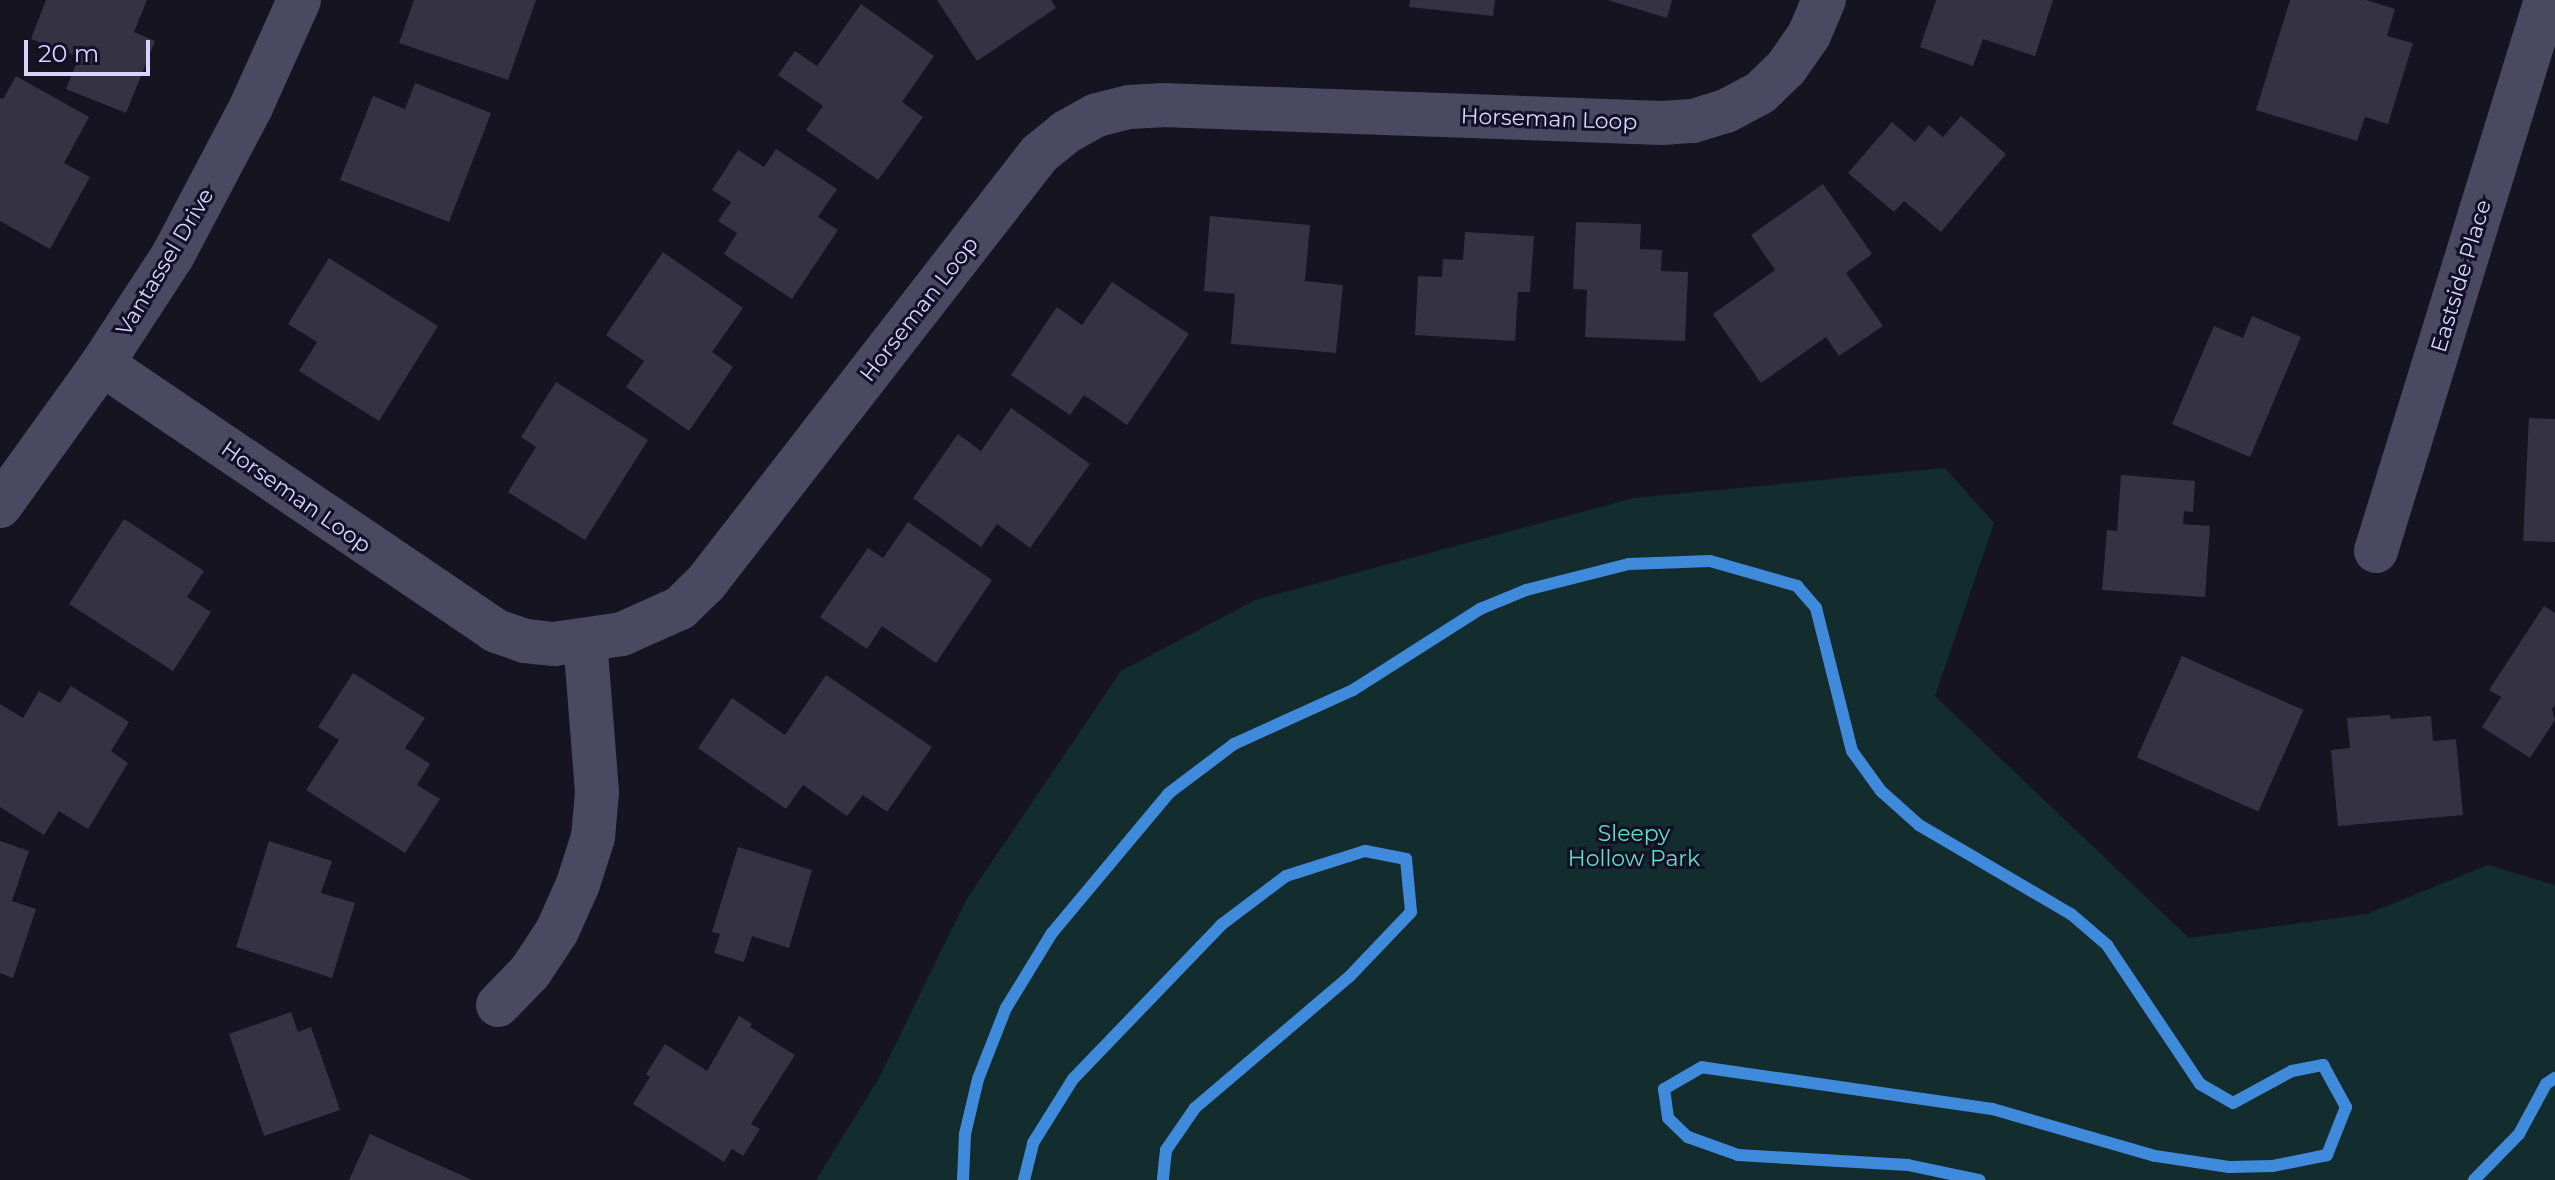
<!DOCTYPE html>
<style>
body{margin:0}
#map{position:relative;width:2555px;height:1180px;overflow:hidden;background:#161421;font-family:Montserrat,sans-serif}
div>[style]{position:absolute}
.green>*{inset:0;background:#132c2d}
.building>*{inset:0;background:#343243;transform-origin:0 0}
.minor>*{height:44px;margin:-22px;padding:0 22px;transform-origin:22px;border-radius:22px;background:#4a4962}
.cycleway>*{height:12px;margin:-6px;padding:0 6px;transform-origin:6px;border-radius:6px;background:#408adc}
span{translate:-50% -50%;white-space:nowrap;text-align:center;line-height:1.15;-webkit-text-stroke:6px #130f26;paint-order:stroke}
.street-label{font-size:22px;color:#d9d4ff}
.park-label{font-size:22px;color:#5fe0c0}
.scale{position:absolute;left:24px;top:40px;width:126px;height:36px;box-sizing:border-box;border:4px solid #d9d4ff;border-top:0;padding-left:10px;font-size:24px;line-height:28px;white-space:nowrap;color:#d9d4ff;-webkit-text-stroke:6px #130f26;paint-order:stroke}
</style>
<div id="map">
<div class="green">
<div style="clip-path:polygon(1945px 468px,1994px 523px,1935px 696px,2189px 938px,2367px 914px,2488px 865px,2555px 885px,2555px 1180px,816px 1180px,879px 1078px,966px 900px,1121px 671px,1255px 600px,1634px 498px)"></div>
</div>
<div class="building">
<div style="clip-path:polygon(46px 0,147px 0,134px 32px,155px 41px,126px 113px,66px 89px,79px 57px,31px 39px)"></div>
<div style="clip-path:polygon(414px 0,536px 0,508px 80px,399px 43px)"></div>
<div style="clip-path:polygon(937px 0,1051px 0,1056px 8px,977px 61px)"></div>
<div style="clip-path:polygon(1410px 0,1495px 0,1493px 16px,1409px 7px)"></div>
<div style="clip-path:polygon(1608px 0,1672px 0,1667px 18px)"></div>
<div style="clip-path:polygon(1936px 0,2053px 0,2035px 56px,1983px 39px,1973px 66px,1920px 47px)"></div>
<div style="clip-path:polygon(2290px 0,2366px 0,2395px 9px,2387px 36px,2413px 43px,2388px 124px,2365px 117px,2357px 141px,2256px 110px)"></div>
<div style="clip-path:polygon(861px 4px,934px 56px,902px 102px,923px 117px,878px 180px,806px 130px,823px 106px,778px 75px,795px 51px,817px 66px)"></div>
<div style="clip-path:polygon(16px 76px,89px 117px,64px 163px,90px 177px,50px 249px,0 221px,0 98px,3px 99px)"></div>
<div style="clip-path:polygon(415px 83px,491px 113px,449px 222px,340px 180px,373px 96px,405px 109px)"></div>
<div style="clip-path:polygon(1961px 116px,2006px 154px,1941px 232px,1904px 201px,1894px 212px,1848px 173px,1892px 122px,1915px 142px,1929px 125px,1943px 137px)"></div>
<div style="clip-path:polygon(776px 149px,837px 189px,818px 217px,838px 230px,792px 299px,724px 254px,737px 233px,718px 221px,731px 202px,712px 190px,738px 150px,764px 167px)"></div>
<div style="clip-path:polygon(1823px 184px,1872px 254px,1846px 273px,1883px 326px,1839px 356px,1826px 337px,1761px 383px,1713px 314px,1775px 270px,1751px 235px)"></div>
<div style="clip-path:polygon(1210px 216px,1310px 225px,1305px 281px,1343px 285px,1336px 353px,1231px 344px,1235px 294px,1204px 291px)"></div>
<div style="clip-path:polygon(1576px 222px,1641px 224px,1640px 249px,1662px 250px,1661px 271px,1688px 272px,1685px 341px,1585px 337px,1587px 290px,1573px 289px)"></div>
<div style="clip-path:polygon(1465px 232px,1534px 236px,1530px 292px,1518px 292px,1515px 341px,1415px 335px,1418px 276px,1442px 277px,1443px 259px,1463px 260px)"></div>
<div style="clip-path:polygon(663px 252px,743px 308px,712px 352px,733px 367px,689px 431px,626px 387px,644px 361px,606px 335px)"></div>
<div style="clip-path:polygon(329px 258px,438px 326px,379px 421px,299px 371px,317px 342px,288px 324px)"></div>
<div style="clip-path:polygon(1112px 282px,1189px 334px,1127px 425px,1084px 395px,1070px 415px,1011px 375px,1057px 307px,1082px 325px)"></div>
<div style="clip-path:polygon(2252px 316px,2301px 337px,2250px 457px,2172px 424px,2214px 326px,2243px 338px)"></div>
<div style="clip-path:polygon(556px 382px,648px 440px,585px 540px,508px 492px,536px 447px,521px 437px)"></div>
<div style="clip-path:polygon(1011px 408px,1090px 464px,1030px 548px,997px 524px,981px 547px,913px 498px,958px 434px,981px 451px)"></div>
<div style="clip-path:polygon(2529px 418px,2555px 419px,2555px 542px,2523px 541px)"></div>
<div style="clip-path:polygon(2121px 475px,2195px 481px,2193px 512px,2184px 511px,2183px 524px,2210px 526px,2205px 597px,2102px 590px,2107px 530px,2117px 531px)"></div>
<div style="clip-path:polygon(124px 519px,204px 571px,187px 597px,211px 612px,173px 671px,69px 604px)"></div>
<div style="clip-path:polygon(908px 522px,992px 580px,936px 663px,882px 626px,867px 649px,820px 617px,868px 548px,883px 558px)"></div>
<div style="clip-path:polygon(2544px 606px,2555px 613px,2555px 705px,2552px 709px,2555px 720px,2530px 758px,2482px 727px,2501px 697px,2489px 690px)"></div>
<div style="left:2182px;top:656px;width:133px;height:111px;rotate:24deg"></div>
<div style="clip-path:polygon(353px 673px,425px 718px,405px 748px,430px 764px,417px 785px,440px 799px,405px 853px,306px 790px,339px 740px,318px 727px)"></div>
<div style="clip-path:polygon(826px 675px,932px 747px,887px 812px,863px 795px,847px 816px,803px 785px,786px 809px,698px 748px,732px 698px,785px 735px)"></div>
<div style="clip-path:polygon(71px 686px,129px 722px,111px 751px,128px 763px,88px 829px,59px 811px,44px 835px,0 807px,0 704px,23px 718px,39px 691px,60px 703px)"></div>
<div style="clip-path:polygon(2390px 715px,2391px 719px,2431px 716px,2433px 741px,2456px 739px,2463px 815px,2338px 826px,2331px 750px,2350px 748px,2347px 718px)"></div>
<div style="clip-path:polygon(0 841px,29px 851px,12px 901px,36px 909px,13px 978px,0 973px)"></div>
<div style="clip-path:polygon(269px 841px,332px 861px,321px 893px,355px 903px,332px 978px,236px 947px)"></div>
<div style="clip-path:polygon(738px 847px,812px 870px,789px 948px,752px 936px,744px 962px,714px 953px,720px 934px,712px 932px)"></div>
<div style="clip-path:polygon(291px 1012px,298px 1032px,311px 1027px,340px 1110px,264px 1136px,229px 1034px)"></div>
<div style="clip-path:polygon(739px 1016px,752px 1024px,750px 1027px,795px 1055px,751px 1124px,760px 1129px,743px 1156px,732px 1149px,724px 1162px,633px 1104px,650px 1077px,646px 1074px,665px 1044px,707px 1071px)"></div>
<div style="clip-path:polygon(370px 1134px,472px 1180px,349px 1180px)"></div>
</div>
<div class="minor">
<div style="left:102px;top:364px;width:476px;rotate:34.1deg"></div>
<div style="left:496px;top:631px;width:31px;rotate:19deg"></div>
<div style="left:525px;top:641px;width:29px;rotate:6deg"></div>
<div style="left:554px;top:644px;width:69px;rotate:-8.4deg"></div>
<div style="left:622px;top:634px;width:64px;rotate:-24.1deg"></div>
<div style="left:680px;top:608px;width:35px;rotate:-44deg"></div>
<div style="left:705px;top:584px;width:544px;rotate:-52.16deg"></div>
<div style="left:1039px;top:154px;width:35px;rotate:-39deg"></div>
<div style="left:1066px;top:132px;width:35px;rotate:-29deg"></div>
<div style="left:1097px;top:115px;width:33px;rotate:-14deg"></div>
<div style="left:1129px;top:107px;width:33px;rotate:-3deg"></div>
<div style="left:1162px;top:105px;width:500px;rotate:2.06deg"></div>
<div style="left:1662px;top:123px;width:31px;rotate:-4deg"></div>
<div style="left:1693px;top:121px;width:34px;rotate:-17deg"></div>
<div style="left:1726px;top:111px;width:38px;rotate:-28deg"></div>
<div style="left:1760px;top:93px;width:36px;rotate:-44deg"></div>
<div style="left:1786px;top:68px;width:40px;rotate:-55.1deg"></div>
<div style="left:1809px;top:35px;width:38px;rotate:-67deg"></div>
<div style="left:0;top:506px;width:175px;rotate:-54.3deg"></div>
<div style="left:102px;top:364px;width:130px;rotate:-56.9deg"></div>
<div style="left:173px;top:255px;width:167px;rotate:-62.2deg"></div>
<div style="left:251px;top:107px;width:117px;rotate:-65.8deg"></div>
<div style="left:2376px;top:551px;width:577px;rotate:-72.85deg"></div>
<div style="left:498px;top:1005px;width:46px;rotate:-45.9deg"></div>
<div style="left:530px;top:972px;width:49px;rotate:-56.6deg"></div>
<div style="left:557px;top:931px;width:51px;rotate:-65.9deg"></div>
<div style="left:578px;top:884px;width:49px;rotate:-72.3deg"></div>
<div style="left:593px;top:837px;width:45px;rotate:-84.9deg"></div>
<div style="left:597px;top:792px;width:151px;rotate:-94.5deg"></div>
</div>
<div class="cycleway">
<div style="left:963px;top:1180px;width:46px;rotate:-87.5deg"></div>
<div style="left:965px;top:1134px;width:57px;rotate:-76.7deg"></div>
<div style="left:978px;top:1079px;width:76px;rotate:-68.5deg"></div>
<div style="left:1006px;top:1008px;width:88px;rotate:-58.5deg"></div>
<div style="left:1052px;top:933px;width:182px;rotate:-50.1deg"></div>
<div style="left:1169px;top:793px;width:81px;rotate:-37deg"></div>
<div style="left:1234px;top:744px;width:131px;rotate:-24.4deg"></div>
<div style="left:1353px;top:690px;width:151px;rotate:-32.5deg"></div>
<div style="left:1480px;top:609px;width:50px;rotate:-22.4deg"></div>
<div style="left:1526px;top:590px;width:106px;rotate:-14.2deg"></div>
<div style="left:1629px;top:564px;width:81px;rotate:-2.1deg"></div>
<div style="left:1710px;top:561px;width:91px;rotate:16deg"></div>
<div style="left:1797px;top:586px;width:29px;rotate:49deg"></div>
<div style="left:1816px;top:608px;width:147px;rotate:75.9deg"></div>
<div style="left:1852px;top:751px;width:49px;rotate:54.1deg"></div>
<div style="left:1881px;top:791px;width:51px;rotate:41.8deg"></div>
<div style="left:1919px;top:825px;width:176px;rotate:30.4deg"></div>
<div style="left:2071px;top:914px;width:48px;rotate:40.7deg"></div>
<div style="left:2107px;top:945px;width:167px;rotate:56.2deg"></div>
<div style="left:2200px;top:1084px;width:38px;rotate:30deg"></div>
<div style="left:2233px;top:1103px;width:67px;rotate:-28.5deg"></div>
<div style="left:2292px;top:1071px;width:32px;rotate:-11deg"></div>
<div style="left:2323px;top:1065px;width:48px;rotate:61.3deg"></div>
<div style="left:2346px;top:1107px;width:52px;rotate:111.6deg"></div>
<div style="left:2327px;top:1155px;width:55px;rotate:168.5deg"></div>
<div style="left:2273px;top:1166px;width:44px;rotate:178.7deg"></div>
<div style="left:2229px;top:1167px;width:75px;rotate:-171.5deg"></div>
<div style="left:2155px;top:1156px;width:170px;rotate:-163.9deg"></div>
<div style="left:1992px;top:1109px;width:293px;rotate:-171.8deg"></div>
<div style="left:1702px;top:1067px;width:44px;rotate:149.9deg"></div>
<div style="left:1664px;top:1089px;width:29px;rotate:82deg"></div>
<div style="left:1668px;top:1118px;width:28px;rotate:44deg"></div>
<div style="left:1688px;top:1137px;width:53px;rotate:19.8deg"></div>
<div style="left:1738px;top:1155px;width:170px;rotate:3.4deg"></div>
<div style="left:1908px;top:1165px;width:73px;rotate:11.9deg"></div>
<div style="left:1024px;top:1180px;width:38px;rotate:-76deg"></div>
<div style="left:1033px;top:1143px;width:75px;rotate:-58deg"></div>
<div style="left:1073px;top:1079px;width:214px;rotate:-46.1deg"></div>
<div style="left:1221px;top:925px;width:81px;rotate:-37deg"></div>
<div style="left:1286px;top:876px;width:83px;rotate:-17.6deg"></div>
<div style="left:1365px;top:851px;width:42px;rotate:11deg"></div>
<div style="left:1406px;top:859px;width:53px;rotate:84.6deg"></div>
<div style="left:1411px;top:912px;width:88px;rotate:133.6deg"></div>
<div style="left:1350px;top:976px;width:204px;rotate:139.6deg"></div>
<div style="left:1195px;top:1108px;width:51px;rotate:124.6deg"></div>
<div style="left:1166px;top:1150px;width:30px;rotate:96deg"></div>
<div style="left:2474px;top:1180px;width:64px;rotate:-45.6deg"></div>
<div style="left:2519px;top:1134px;width:57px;rotate:-61.6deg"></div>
<div style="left:2546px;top:1084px;width:11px;rotate:-34deg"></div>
</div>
<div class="street-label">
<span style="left:1549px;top:119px;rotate:2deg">Horseman Loop</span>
<span style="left:165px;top:262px;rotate:-59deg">Vantassel Drive</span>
<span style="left:2461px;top:276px;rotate:-73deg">Eastside Place</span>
<span style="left:919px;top:309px;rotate:-52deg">Horseman Loop</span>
<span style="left:296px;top:497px;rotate:35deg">Horseman Loop</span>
</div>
<div class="park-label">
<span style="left:1634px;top:846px">Sleepy<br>Hollow Park</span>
</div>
<div class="scale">20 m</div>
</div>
